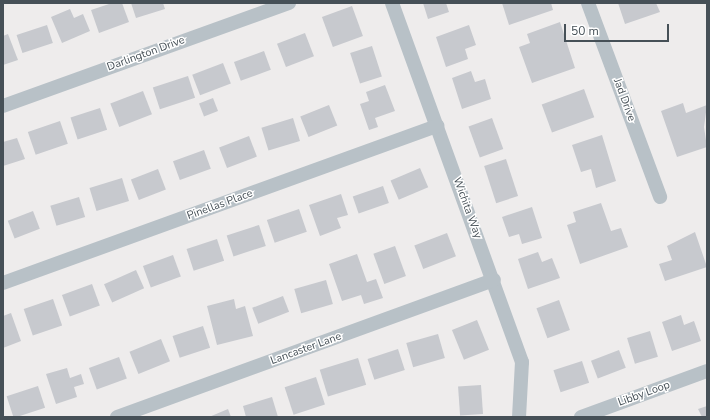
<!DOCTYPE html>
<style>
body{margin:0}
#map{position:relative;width:710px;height:420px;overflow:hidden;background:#eeecec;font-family:"Nunito Sans",sans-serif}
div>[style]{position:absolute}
.building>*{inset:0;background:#c7c9ce;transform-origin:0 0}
.street>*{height:14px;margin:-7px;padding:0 7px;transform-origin:7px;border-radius:7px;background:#b8c1c7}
span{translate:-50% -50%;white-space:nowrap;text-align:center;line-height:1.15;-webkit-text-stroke:3px #fff;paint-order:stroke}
.street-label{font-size:11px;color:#465057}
.frame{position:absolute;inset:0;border:4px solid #465057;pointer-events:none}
.scale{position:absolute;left:564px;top:24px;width:105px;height:18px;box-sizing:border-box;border:2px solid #465057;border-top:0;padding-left:5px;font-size:12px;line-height:14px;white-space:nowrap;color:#465057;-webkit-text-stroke:3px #fff;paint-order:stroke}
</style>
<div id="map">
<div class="building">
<div style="clip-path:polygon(112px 3px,122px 3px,129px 22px,99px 33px,91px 10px)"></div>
<div style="clip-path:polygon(131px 3px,163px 3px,165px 9px,136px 18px)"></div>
<div style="clip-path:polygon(423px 3px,446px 3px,449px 12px,428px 19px)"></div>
<div style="clip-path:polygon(502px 3px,551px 3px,553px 10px,509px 25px)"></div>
<div style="clip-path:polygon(618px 3px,656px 3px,660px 12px,625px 24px)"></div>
<div style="left:352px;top:6px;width:32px;height:32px;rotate:70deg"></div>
<div style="clip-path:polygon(70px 9px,74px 18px,83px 14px,90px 31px,62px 43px,51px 17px)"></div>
<div style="clip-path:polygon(560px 22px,575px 68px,532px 83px,519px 47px,530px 43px,527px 34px)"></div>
<div style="left:47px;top:25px;width:19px;height:32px;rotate:72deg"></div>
<div style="clip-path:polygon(469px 25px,476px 45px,465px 49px,468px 59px,446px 67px,436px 37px)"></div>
<div style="left:305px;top:33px;width:25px;height:30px;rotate:69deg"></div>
<div style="clip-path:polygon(8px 34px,18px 60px,3px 65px,3px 36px)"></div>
<div style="left:372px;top:46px;width:32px;height:23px;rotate:72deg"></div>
<div style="left:264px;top:51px;width:20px;height:32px;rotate:70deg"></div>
<div style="left:223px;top:63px;width:22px;height:33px;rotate:69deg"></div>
<div style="clip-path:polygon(471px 71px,475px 82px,485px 79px,491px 99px,462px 109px,452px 78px)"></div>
<div style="left:188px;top:76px;width:23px;height:37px;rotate:72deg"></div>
<div style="clip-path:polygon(385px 85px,395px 111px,375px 118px,378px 127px,369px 130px,360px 104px,369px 101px,366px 92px)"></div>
<div style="left:584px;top:89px;width:30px;height:45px;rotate:70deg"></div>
<div style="left:143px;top:91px;width:25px;height:35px;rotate:69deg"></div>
<div style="left:213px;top:98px;width:14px;height:15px;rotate:69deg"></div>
<div style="clip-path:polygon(683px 103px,686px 113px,707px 105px,704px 127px,707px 147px,677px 157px,661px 111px)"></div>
<div style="left:329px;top:105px;width:22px;height:31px;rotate:68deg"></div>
<div style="left:100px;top:108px;width:23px;height:31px;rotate:72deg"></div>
<div style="left:293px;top:118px;width:24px;height:33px;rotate:73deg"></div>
<div style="left:492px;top:118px;width:33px;height:25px;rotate:70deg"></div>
<div style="left:60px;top:121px;width:24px;height:34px;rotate:71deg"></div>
<div style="clip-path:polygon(602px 135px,616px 181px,596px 188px,591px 169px,581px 172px,572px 145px)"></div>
<div style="left:249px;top:136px;width:22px;height:32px;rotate:69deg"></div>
<div style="clip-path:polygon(17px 138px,25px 159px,3px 166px,3px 142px)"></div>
<div style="left:204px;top:150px;width:20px;height:33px;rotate:70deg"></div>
<div style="left:506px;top:159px;width:39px;height:23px;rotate:72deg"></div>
<div style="left:420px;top:168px;width:21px;height:32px;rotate:67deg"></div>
<div style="left:158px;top:169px;width:22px;height:29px;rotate:69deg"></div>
<div style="left:122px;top:178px;width:24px;height:34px;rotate:73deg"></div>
<div style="left:383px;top:186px;width:18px;height:32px;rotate:71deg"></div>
<div style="clip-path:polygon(341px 194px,348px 215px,337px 218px,341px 228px,320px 236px,309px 205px)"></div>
<div style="left:79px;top:197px;width:21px;height:30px;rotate:73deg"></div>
<div style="clip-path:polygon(601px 203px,611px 231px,621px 228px,628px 247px,580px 264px,567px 225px,576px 222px,573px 212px)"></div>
<div style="clip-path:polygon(532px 207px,542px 238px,522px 244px,519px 234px,509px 237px,502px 217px)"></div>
<div style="left:299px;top:209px;width:24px;height:34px;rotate:71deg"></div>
<div style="left:33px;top:211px;width:19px;height:27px;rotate:69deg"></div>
<div style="left:259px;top:225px;width:22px;height:34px;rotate:72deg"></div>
<div style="clip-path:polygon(695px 232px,707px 267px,665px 281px,659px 264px,672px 260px,667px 246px)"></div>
<div style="left:447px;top:233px;width:25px;height:35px;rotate:69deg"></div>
<div style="left:217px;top:239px;width:23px;height:32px;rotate:72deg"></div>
<div style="left:395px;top:246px;width:32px;height:23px;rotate:70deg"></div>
<div style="clip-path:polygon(538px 252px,542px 262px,552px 258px,560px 278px,528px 289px,518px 259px)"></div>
<div style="clip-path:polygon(357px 254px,367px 282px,376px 279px,383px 298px,364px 304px,361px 295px,342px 301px,329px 264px)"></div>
<div style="left:173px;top:255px;width:23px;height:32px;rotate:70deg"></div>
<div style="left:136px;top:270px;width:20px;height:35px;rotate:66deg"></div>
<div style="left:326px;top:280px;width:25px;height:33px;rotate:74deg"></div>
<div style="left:92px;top:284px;width:23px;height:32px;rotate:70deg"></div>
<div style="left:283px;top:296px;width:17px;height:33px;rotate:69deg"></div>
<div style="left:53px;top:299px;width:28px;height:31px;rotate:71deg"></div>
<div style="clip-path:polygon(234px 299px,236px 309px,245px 306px,253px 336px,217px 345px,207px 306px)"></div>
<div style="left:559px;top:300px;width:32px;height:24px;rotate:70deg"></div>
<div style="clip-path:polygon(11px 313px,21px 341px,3px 348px,3px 316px)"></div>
<div style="clip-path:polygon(681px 315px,684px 325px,694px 321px,701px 341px,672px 351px,662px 322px)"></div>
<div style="left:477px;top:320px;width:32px;height:27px;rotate:68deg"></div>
<div style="left:203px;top:326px;width:23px;height:32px;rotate:72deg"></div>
<div style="left:650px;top:331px;width:27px;height:24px;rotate:73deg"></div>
<div style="left:438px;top:334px;width:25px;height:33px;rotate:74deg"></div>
<div style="left:161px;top:339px;width:24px;height:34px;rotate:68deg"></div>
<div style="left:398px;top:349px;width:22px;height:32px;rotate:72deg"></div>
<div style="left:619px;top:350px;width:19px;height:30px;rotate:69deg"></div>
<div style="left:119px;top:357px;width:23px;height:32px;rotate:70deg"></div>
<div style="left:358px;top:358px;width:28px;height:40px;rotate:73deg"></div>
<div style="left:582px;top:361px;width:23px;height:30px;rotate:72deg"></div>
<div style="clip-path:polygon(67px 368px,70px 378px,81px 374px,84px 384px,74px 387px,77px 397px,56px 404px,46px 374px)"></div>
<div style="left:316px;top:377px;width:29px;height:33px;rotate:72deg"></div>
<div style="left:481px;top:385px;width:29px;height:23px;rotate:86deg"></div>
<div style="left:38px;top:386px;width:23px;height:33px;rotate:72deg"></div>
<div style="clip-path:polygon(272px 397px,278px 417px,246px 417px,243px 406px)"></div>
<div style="clip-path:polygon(707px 406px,707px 417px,702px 417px,698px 409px)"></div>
<div style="clip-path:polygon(228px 409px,231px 417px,209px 417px)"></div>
</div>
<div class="street">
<div style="left:392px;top:3px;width:382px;rotate:70.1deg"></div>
<div style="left:522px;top:362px;width:55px;rotate:93.1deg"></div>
<div style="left:588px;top:3px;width:207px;rotate:69.6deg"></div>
<div style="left:3px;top:106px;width:304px;rotate:-19.8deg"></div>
<div style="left:3px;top:283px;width:462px;rotate:-19.9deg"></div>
<div style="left:117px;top:417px;width:401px;rotate:-20deg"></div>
<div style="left:581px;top:417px;width:134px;rotate:-20.1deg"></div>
</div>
<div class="street-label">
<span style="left:146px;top:54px;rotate:-20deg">Darlington Drive</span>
<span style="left:624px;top:100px;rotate:70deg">Jad Drive</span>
<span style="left:220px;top:205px;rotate:-20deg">Pinellas Place</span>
<span style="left:467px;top:208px;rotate:70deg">Wichita Way</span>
<span style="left:306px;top:349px;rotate:-20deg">Lancaster Lane</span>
<span style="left:644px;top:394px;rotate:-20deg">Libby Loop</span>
</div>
<div class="frame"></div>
<div class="scale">50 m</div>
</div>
